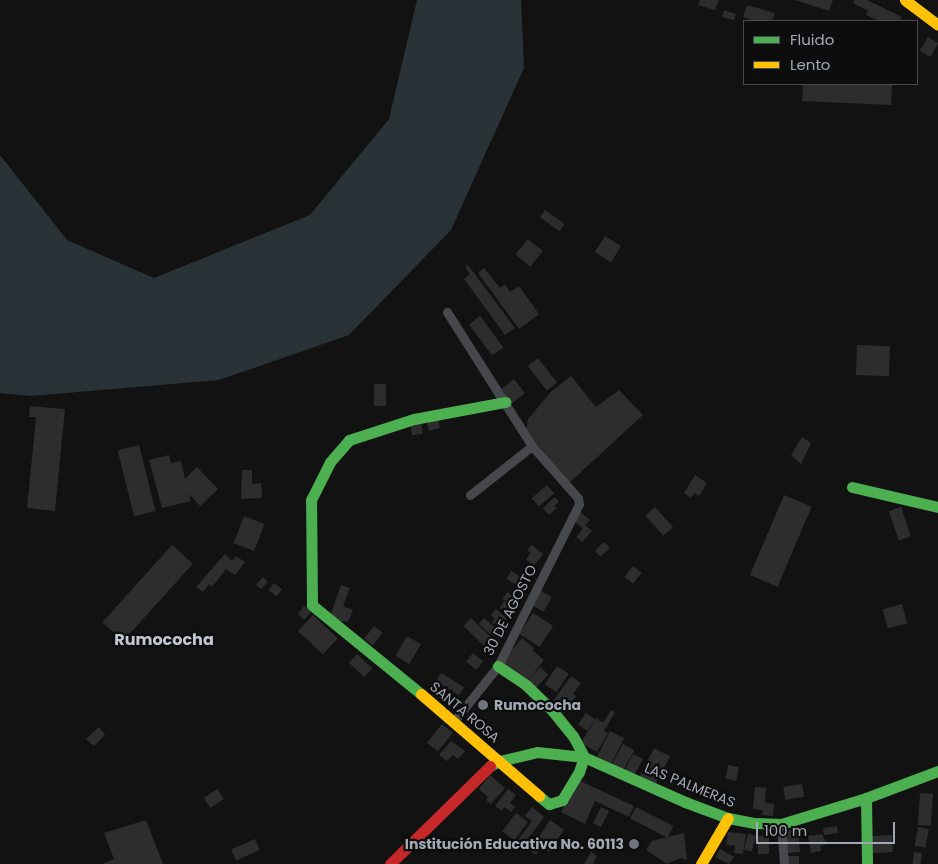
<!DOCTYPE html>
<meta charset="utf-8">
<style>
body{margin:0}
#map{position:relative;width:938px;height:864px;overflow:hidden;background:#121213;font-family:Poppins,sans-serif}
div>[style]{position:absolute}
.water>*{inset:0;background:#293237}
.building>*{inset:0;background:#2d2d2e;transform-origin:0 0}
.street>*{height:9px;margin:-4.5px;padding:0 4.5px;transform-origin:4.5px;border-radius:4.5px;background:#47484b}
.fast>*{height:11px;margin:-5.5px;padding:0 5.5px;transform-origin:5.5px;border-radius:5.5px;background:#4caf50}
.slow>*{height:11px;margin:-5.5px;padding:0 5.5px;transform-origin:5.5px;border-radius:5.5px;background:#ffc107}
.jam>*{height:11px;margin:-5.5px;padding:0 5.5px;transform-origin:5.5px;border-radius:5.5px;background:#c62828}
.dots>*{width:14px;height:14px;translate:-50% -50%;box-sizing:border-box;border:2px solid #0d0d0e;border-radius:50%}
span{translate:-50% -50%;white-space:nowrap;text-align:center;line-height:1.15;-webkit-text-stroke:4.5px #0d0d0e;paint-order:stroke}
.street-label{font-size:14px;color:#a3a9b4}
.poi-label{font-size:14px;color:#a3a9b4;font-weight:700}
.left{translate:0 -50%;text-align:left}
.right{translate:-100% -50%;text-align:right}
.quarter-label{font-size:16px;color:#c4c7d0;font-weight:700}
.legend{position:absolute;left:743px;top:20px;width:175px;height:65px;box-sizing:border-box;background:#0d0d0e;border:1px solid #494b50;margin:0;padding:6px 9px;list-style:none;font-size:15px;color:#a3a9b4}
.legend li{display:flex;align-items:center;gap:10px;height:25px}
.legend b{width:25px;border:1px solid #494b50}
.scale{position:absolute;left:756px;top:822px;width:139px;height:22px;box-sizing:border-box;border:2px solid #a3a9b4;border-top:0;padding-left:6px;font-size:15px;line-height:18px;white-space:nowrap;color:#a3a9b4;-webkit-text-stroke:4px #0d0d0e;paint-order:stroke}
</style>
<div id="map">
<div class="water">
<div style="clip-path:polygon(417px 0,521px 0,524px 68px,451px 230px,349px 335px,219px 380px,31px 396px,0 393px,0 155px,67px 240px,154px 278px,310px 215px,389px 119px)"></div>
</div>
<div class="building">
<div style="clip-path:polygon(700px 0,719px 0,715px 10px,698px 5px)"></div>
<div style="clip-path:polygon(795px 0,833px 0,829px 11px)"></div>
<div style="clip-path:polygon(855px 0,867px 0,902px 17px,900px 21px,879px 21px,866px 15px,868px 11px,853px 3px)"></div>
<div style="clip-path:polygon(747px 5px,775px 13px,772px 21px,755px 21px,743px 17px)"></div>
<div style="clip-path:polygon(724px 10px,736px 14px,734px 20px,722px 17px)"></div>
<div style="left:928px;top:37px;width:12px;height:16px;rotate:31deg"></div>
<div style="clip-path:polygon(803px 84px,892px 84px,891px 105px,802px 101px)"></div>
<div style="left:545px;top:210px;width:24px;height:9px;rotate:35deg"></div>
<div style="left:605px;top:236px;width:19px;height:19px;rotate:32deg"></div>
<div style="left:528px;top:239px;width:19px;height:20px;rotate:39deg"></div>
<div style="clip-path:polygon(468px 265px,515px 328px,505px 335px,464px 279px,470px 274px,465px 267px)"></div>
<div style="clip-path:polygon(484px 268px,500px 288px,505px 284px,510px 292px,519px 286px,539px 314px,519px 329px,478px 273px)"></div>
<div style="left:480px;top:316px;width:39px;height:14px;rotate:53deg"></div>
<div style="left:857px;top:345px;width:33px;height:30px;rotate:2deg"></div>
<div style="left:538px;top:358px;width:31px;height:13px;rotate:52deg"></div>
<div style="clip-path:polygon(571px 376px,596px 407px,619px 390px,643px 415px,569px 483px,526px 431px,528px 419px,551px 392px)"></div>
<div style="left:514px;top:379px;width:18px;height:18px;rotate:52deg"></div>
<div style="left:374px;top:384px;width:12px;height:22px"></div>
<div style="clip-path:polygon(30px 406px,65px 409px,55px 511px,27px 508px,36px 417px,29px 417px)"></div>
<div style="clip-path:polygon(438px 418px,440px 428px,429px 431px,426px 420px)"></div>
<div style="left:421px;top:422px;width:12px;height:11px;rotate:81deg"></div>
<div style="clip-path:polygon(802px 437px,811px 443px,801px 464px,791px 455px)"></div>
<div style="left:139px;top:445px;width:68px;height:22px;rotate:76deg"></div>
<div style="clip-path:polygon(169px 455px,171px 463px,181px 461px,185px 479px,197px 467px,218px 489px,200px 506px,189px 494px,191px 501px,162px 508px,149px 460px)"></div>
<div style="clip-path:polygon(242px 470px,252px 470px,252px 484px,261px 483px,262px 498px,241px 499px)"></div>
<div style="clip-path:polygon(695px 475px,707px 483px,699px 496px,694px 493px,691px 498px,684px 493px)"></div>
<div style="left:547px;top:485px;width:11px;height:20px;rotate:49deg"></div>
<div style="left:784px;top:495px;width:30px;height:87px;rotate:23deg"></div>
<div style="clip-path:polygon(555px 497px,559px 502px,554px 506px,557px 508px,549px 515px,543px 508px)"></div>
<div style="left:655px;top:507px;width:27px;height:13px;rotate:48deg"></div>
<div style="left:901px;top:507px;width:31px;height:13px;rotate:71deg"></div>
<div style="clip-path:polygon(579px 511px,590px 520px,585px 525px,592px 531px,582px 542px,576px 537px,583px 529px,572px 519px)"></div>
<div style="left:244px;top:516px;width:22px;height:29px;rotate:21deg"></div>
<div style="left:604px;top:542px;width:8px;height:13px;rotate:45deg"></div>
<div style="left:172px;top:545px;width:28px;height:104px;rotate:42deg"></div>
<div style="clip-path:polygon(532px 545px,543px 554px,534px 566px,526px 559px,531px 553px,527px 550px)"></div>
<div style="clip-path:polygon(225px 554px,232px 561px,236px 556px,245px 562px,235px 575px,226px 569px,212px 587px,209px 584px,203px 592px,196px 587px)"></div>
<div style="left:633px;top:566px;width:11px;height:14px;rotate:38deg"></div>
<div style="left:511px;top:571px;width:20px;height:9px;rotate:30deg"></div>
<div style="clip-path:polygon(263px 577px,268px 582px,261px 589px,256px 585px)"></div>
<div style="left:274px;top:583px;width:10px;height:9px;rotate:37deg"></div>
<div style="clip-path:polygon(341px 585px,350px 588px,343px 606px,353px 610px,348px 622px,329px 619px)"></div>
<div style="left:538px;top:589px;width:16px;height:17px;rotate:30deg"></div>
<div style="left:507px;top:592px;width:14px;height:8px;rotate:34deg"></div>
<div style="left:504px;top:601px;width:12px;height:9px;rotate:31deg"></div>
<div style="left:902px;top:604px;width:20px;height:20px;rotate:75deg"></div>
<div style="clip-path:polygon(304px 606px,311px 612px,304px 620px,298px 614px)"></div>
<div style="clip-path:polygon(496px 609px,507px 619px,498px 628px,492px 622px,495px 619px,491px 615px)"></div>
<div style="left:533px;top:613px;width:24px;height:25px;rotate:33deg"></div>
<div style="left:313px;top:615px;width:34px;height:22px;rotate:43deg"></div>
<div style="left:471px;top:618px;width:28px;height:11px;rotate:44deg"></div>
<div style="left:484px;top:618px;width:20px;height:8px;rotate:41deg"></div>
<div style="left:374px;top:626px;width:11px;height:16px;rotate:38deg"></div>
<div style="left:407px;top:636px;width:16px;height:23px;rotate:30deg"></div>
<div style="clip-path:polygon(522px 638px,534px 648px,532px 650px,544px 660px,527px 682px,502px 662px)"></div>
<div style="left:473px;top:653px;width:13px;height:11px;rotate:39deg"></div>
<div style="left:357px;top:654px;width:21px;height:12px;rotate:43deg"></div>
<div style="left:557px;top:666px;width:14px;height:22px;rotate:34deg"></div>
<div style="left:540px;top:667px;width:11px;height:18px;rotate:41deg"></div>
<div style="left:441px;top:673px;width:27px;height:10px;rotate:31deg"></div>
<div style="clip-path:polygon(571px 676px,581px 683px,573px 694px,576px 696px,564px 713px,551px 704px)"></div>
<div style="left:440px;top:686px;width:20px;height:11px;rotate:33deg"></div>
<div style="clip-path:polygon(611px 710px,615px 712px,604px 731px,608px 733px,597px 752px,581px 743px,596px 718px,603px 723px)"></div>
<div style="left:586px;top:713px;width:11px;height:14px;rotate:34deg"></div>
<div style="left:442px;top:724px;width:14px;height:24px;rotate:39deg"></div>
<div style="clip-path:polygon(99px 727px,105px 735px,94px 746px,86px 739px)"></div>
<div style="left:610px;top:731px;width:16px;height:29px;rotate:27deg"></div>
<div style="clip-path:polygon(451px 741px,465px 751px,458px 759px,453px 755px,447px 761px,439px 755px)"></div>
<div style="left:623px;top:744px;width:13px;height:23px;rotate:29deg"></div>
<div style="left:654px;top:748px;width:18px;height:34px;rotate:27deg"></div>
<div style="left:633px;top:754px;width:11px;height:19px;rotate:27deg"></div>
<div style="left:728px;top:765px;width:11px;height:14px;rotate:10deg"></div>
<div style="clip-path:polygon(490px 775px,505px 788px,491px 804px,486px 800px,488px 797px,479px 789px)"></div>
<div style="clip-path:polygon(576px 779px,634px 806px,629px 817px,595px 801px,585px 824px,561px 812px)"></div>
<div style="left:802px;top:784px;width:13px;height:19px;rotate:81deg"></div>
<div style="clip-path:polygon(755px 787px,766px 788px,765px 803px,774px 804px,773px 816px,762px 815px,763px 810px,753px 809px)"></div>
<div style="left:217px;top:789px;width:12px;height:16px;rotate:55deg"></div>
<div style="clip-path:polygon(508px 789px,516px 795px,510px 803px,515px 807px,511px 812px,504px 807px,502px 811px,495px 806px)"></div>
<div style="left:920px;top:793px;width:13px;height:32px;rotate:4deg"></div>
<div style="clip-path:polygon(532px 807px,544px 817px,524px 844px,518px 840px,532px 821px,525px 816px)"></div>
<div style="left:601px;top:807px;width:9px;height:18px;rotate:27deg"></div>
<div style="left:636px;top:807px;width:42px;height:13px;rotate:27deg"></div>
<div style="left:516px;top:813px;width:15px;height:23px;rotate:37deg"></div>
<div style="clip-path:polygon(146px 820px,163px 864px,102px 864px,114px 859px,104px 833px)"></div>
<div style="clip-path:polygon(550px 820px,564px 830px,549px 852px,541px 847px,536px 855px,530px 851px)"></div>
<div style="left:837px;top:826px;width:7px;height:14px;rotate:82deg"></div>
<div style="left:918px;top:827px;width:11px;height:19px;rotate:10deg"></div>
<div style="left:798px;top:829px;width:23px;height:14px;rotate:85deg"></div>
<div style="clip-path:polygon(728px 832px,746px 834px,743px 854px,734px 853px,735px 846px,726px 845px)"></div>
<div style="clip-path:polygon(684px 833px,687px 860px,680px 858px,667px 864px,646px 850px,652px 841px)"></div>
<div style="left:748px;top:834px;width:8px;height:16px;rotate:14deg"></div>
<div style="clip-path:polygon(822px 834px,827px 844px,820px 846px,821px 851px,811px 853px,808px 836px)"></div>
<div style="left:892px;top:835px;width:17px;height:22px;rotate:87deg"></div>
<div style="left:758px;top:836px;width:11px;height:18px"></div>
<div style="left:255px;top:839px;width:12px;height:26px;rotate:66deg"></div>
<div style="clip-path:polygon(720px 849px,734px 857px,729px 864px,715px 857px)"></div>
<div style="clip-path:polygon(591px 852px,597px 856px,593px 864px,584px 864px)"></div>
<div style="left:914px;top:852px;width:8px;height:12px;rotate:7deg"></div>
<div style="left:799px;top:856px;width:8px;height:12px;rotate:90deg"></div>
</div>
<div class="street">
<div style="left:447px;top:312px;width:159px;rotate:57.6deg"></div>
<div style="left:532px;top:446px;width:69px;rotate:48.5deg"></div>
<div style="left:578px;top:498px;width:6px;rotate:81deg"></div>
<div style="left:579px;top:504px;width:181px;rotate:116.6deg"></div>
<div style="left:498px;top:666px;width:70px;rotate:128.7deg"></div>
<div style="left:470px;top:495px;width:79px;rotate:-38.3deg"></div>
<div style="left:781px;top:824px;width:40px;rotate:85.7deg"></div>
</div>
<div class="fast">
<div style="left:852px;top:487px;width:88px;rotate:13.1deg"></div>
<div style="left:498px;top:666px;width:34px;rotate:34deg"></div>
<div style="left:526px;top:685px;width:35px;rotate:44deg"></div>
<div style="left:551px;top:709px;width:35px;rotate:51deg"></div>
<div style="left:573px;top:736px;width:24px;rotate:62deg"></div>
<div style="left:421px;top:694px;width:141px;rotate:-140.8deg"></div>
<div style="left:312px;top:605px;width:105px;rotate:-90.5deg"></div>
<div style="left:311px;top:500px;width:42px;rotate:-63.4deg"></div>
<div style="left:330px;top:462px;width:29px;rotate:-49deg"></div>
<div style="left:349px;top:440px;width:68px;rotate:-17.9deg"></div>
<div style="left:414px;top:419px;width:93px;rotate:-10.6deg"></div>
<div style="left:490px;top:766px;width:10px;rotate:-29deg"></div>
<div style="left:499px;top:761px;width:39px;rotate:-13deg"></div>
<div style="left:537px;top:752px;width:47px;rotate:6.1deg"></div>
<div style="left:584px;top:757px;width:111px;rotate:24deg"></div>
<div style="left:685px;top:802px;width:46px;rotate:20.4deg"></div>
<div style="left:728px;top:818px;width:26px;rotate:11deg"></div>
<div style="left:754px;top:823px;width:27px;rotate:2deg"></div>
<div style="left:781px;top:824px;width:89px;rotate:-17deg"></div>
<div style="left:866px;top:798px;width:77px;rotate:-20.6deg"></div>
<div style="left:539px;top:796px;width:13px;rotate:39deg"></div>
<div style="left:549px;top:804px;width:14px;rotate:-17deg"></div>
<div style="left:562px;top:800px;width:33px;rotate:-59deg"></div>
<div style="left:579px;top:772px;width:16px;rotate:-72deg"></div>
<div style="left:866px;top:798px;width:66px;rotate:89.1deg"></div>
</div>
<div class="slow">
<div style="left:905px;top:0;width:41px;rotate:37.1deg"></div>
<div style="left:421px;top:694px;width:156px;rotate:40.8deg"></div>
<div style="left:701px;top:864px;width:53px;rotate:-59.6deg"></div>
</div>
<div class="jam">
<div style="left:390px;top:864px;width:140px;rotate:-44.4deg"></div>
</div>
<div class="dots">
<div style="left:483px;top:705px;background:#70747c"></div>
<div style="left:634px;top:844px;background:#70747c"></div>
</div>
<div class="street-label">
<span style="left:510px;top:610px;rotate:-63deg">30 DE AGOSTO</span>
<span style="left:465px;top:712px;rotate:40deg">SANTA ROSA</span>
<span style="left:690px;top:785px;rotate:22deg">LAS PALMERAS</span>
</div>
<div class="poi-label">
<span class="left" style="left:494px;top:705px">Rumococha</span>
<span class="right" style="left:624px;top:844px">Institución Educativa No. 60113</span>
</div>
<div class="quarter-label">
<span style="left:164px;top:640px">Rumococha</span>
</div>
<ul class="legend">
<li><b style="height:6px;background:#4caf50"></b>Fluido</li>
<li><b style="height:6px;background:#ffc107"></b>Lento</li>
</ul>
<div class="scale">100 m</div>
</div>
